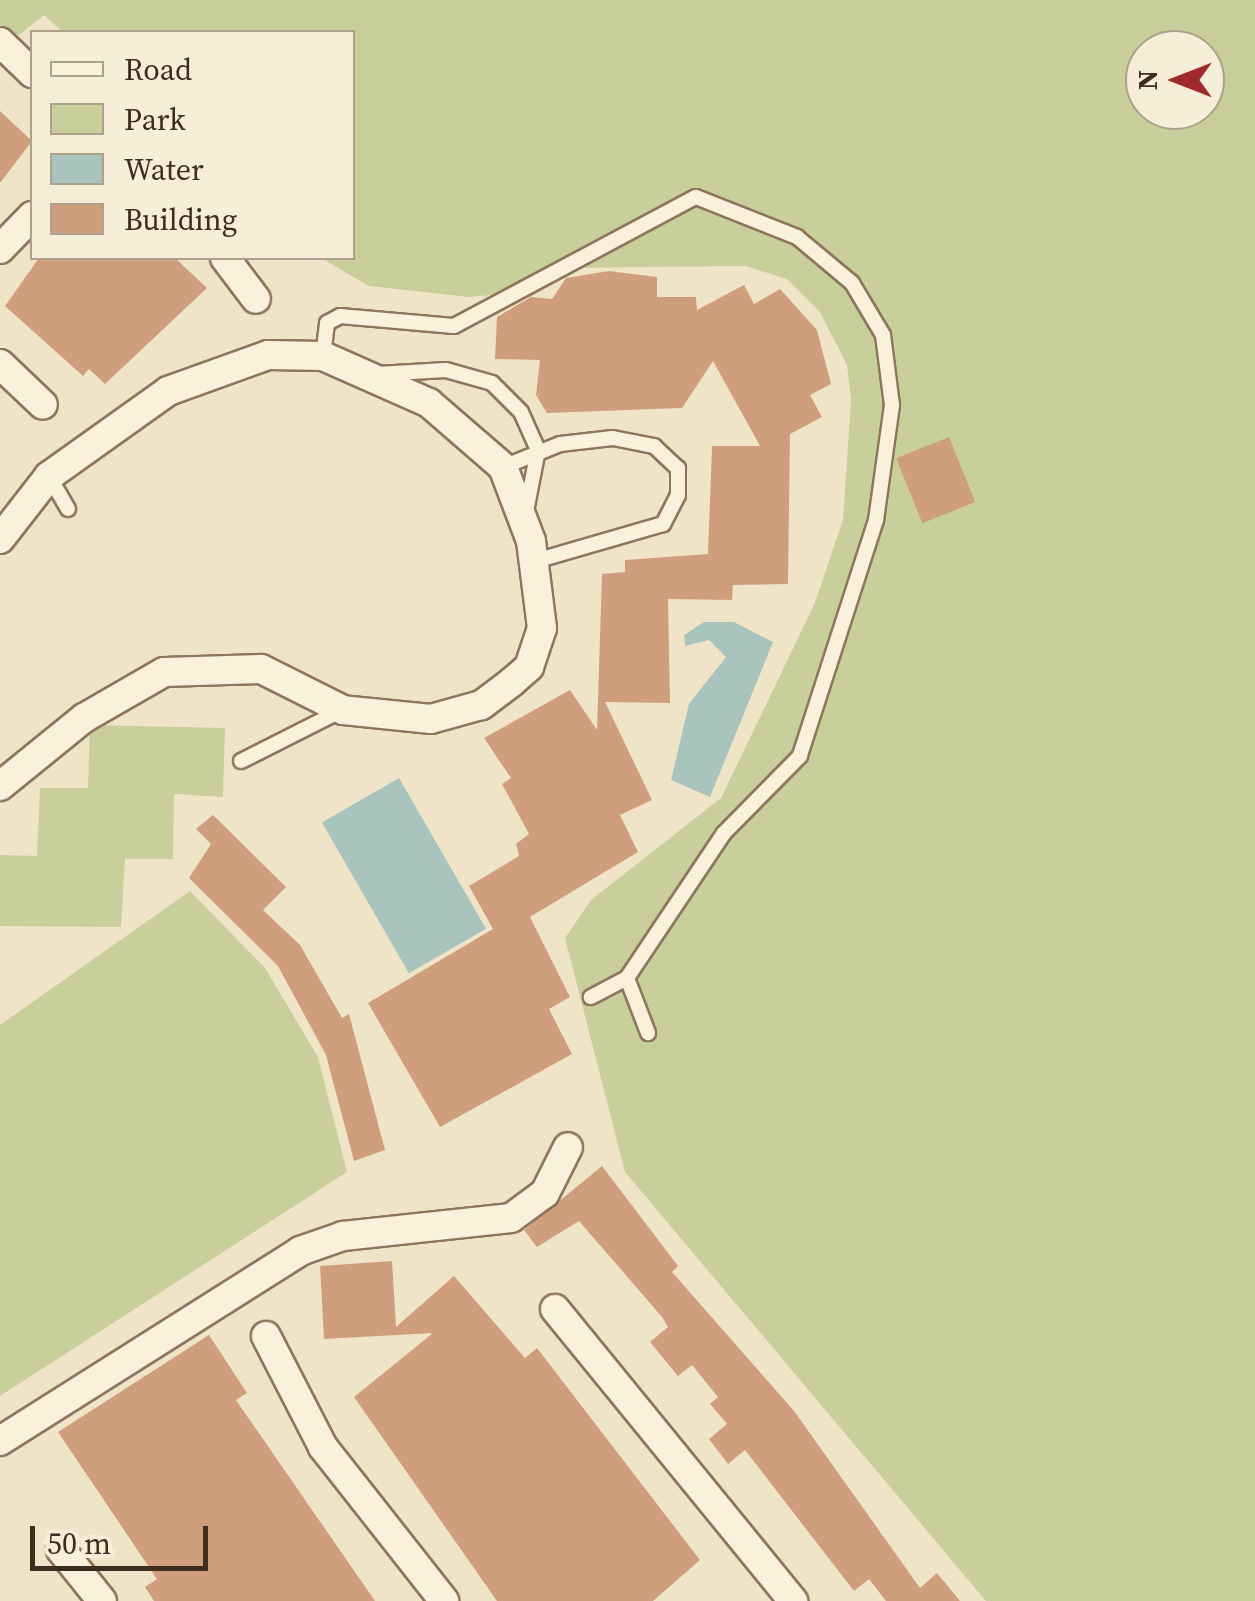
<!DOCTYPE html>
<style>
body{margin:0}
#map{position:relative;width:1255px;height:1601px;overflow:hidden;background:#f0e4c8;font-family:"Source Serif 4",serif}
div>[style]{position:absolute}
.green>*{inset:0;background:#c9cf9b}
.water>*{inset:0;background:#a9c4bc;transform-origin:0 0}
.building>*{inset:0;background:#cf9f7d;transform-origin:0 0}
.roads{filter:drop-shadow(2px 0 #8d765c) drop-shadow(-2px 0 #8d765c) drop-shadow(0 2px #8d765c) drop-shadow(0 -2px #8d765c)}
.service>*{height:14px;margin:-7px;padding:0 7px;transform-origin:7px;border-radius:7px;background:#faf1dc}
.minor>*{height:28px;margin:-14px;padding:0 14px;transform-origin:14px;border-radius:14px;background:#faf1dc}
span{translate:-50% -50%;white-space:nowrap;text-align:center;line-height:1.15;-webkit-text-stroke:10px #f7eed8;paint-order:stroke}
.legend{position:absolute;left:30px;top:30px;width:325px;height:230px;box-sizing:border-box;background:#f7eed8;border:2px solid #ada18e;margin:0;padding:12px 18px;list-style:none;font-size:30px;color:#3d2e20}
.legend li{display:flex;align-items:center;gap:20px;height:50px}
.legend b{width:50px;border:2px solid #ada18e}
.north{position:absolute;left:1125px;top:30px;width:100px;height:100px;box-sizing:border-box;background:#f7eed8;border:2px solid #ada18e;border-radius:50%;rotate:270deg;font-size:28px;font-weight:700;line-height:40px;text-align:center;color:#3d2e20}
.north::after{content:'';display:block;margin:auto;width:35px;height:45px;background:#9e2a2b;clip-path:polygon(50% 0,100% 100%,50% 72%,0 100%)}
.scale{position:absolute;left:30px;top:1526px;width:178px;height:45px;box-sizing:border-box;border:5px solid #3d2e20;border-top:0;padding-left:12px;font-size:30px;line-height:35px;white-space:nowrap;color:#3d2e20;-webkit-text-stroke:8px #f7eed8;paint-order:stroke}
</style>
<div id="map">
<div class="green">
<div style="clip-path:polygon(evenodd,0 0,1255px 0,1255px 1601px,986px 1601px,625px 1172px,565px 938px,591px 900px,721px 798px,814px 605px,843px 520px,851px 400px,847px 365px,820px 312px,787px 279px,745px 266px,567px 268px,506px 294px,469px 297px,369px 286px,321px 258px,352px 258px,352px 32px,63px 32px,44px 15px,15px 38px,0 25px,0 0,1145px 50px,1205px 50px,1205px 110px,1145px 110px,1145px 50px)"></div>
<div style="clip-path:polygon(90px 725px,225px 728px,223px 797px,174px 794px,173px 859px,125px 859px,121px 927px,0 926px,0 855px,37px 856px,40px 788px,88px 788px)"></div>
<div style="clip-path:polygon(190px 891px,265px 968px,318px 1057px,347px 1172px,0 1396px,0 1025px)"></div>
</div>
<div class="water">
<div style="clip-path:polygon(704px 622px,734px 622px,773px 642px,710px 797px,671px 780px,689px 704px,726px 657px,709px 640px,685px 646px,684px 635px)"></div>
<div style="left:399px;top:778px;width:174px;height:89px;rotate:60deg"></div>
</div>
<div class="building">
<div style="clip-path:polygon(0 111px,32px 141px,0 183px)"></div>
<div style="clip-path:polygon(39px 258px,175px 258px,207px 288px,105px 384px,89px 369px,83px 376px,5px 306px)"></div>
<div style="clip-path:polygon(609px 271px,657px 277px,657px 297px,696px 297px,697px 310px,744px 285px,754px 304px,780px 289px,817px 330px,831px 384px,810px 395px,822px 417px,790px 434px,788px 584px,733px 585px,732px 600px,668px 599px,670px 703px,605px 702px,652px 800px,620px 815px,638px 852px,530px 917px,570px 997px,549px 1009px,572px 1054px,440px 1127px,368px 1003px,493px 929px,469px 886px,519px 856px,516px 844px,529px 834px,502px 784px,511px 778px,484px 738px,570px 690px,597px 730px,602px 574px,625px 572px,625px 560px,708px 554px,712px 446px,760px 446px,713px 361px,682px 408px,547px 413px,536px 395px,540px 360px,495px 359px,497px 317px,531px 297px,552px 299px,566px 278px)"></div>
<div style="left:949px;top:437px;width:70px;height:57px;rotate:68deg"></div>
<div style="clip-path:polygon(213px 815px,286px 887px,263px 910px,300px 945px,342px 1018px,349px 1014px,385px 1150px,354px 1161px,326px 1055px,278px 966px,189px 878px,211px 844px,196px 829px)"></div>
<div style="clip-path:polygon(602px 1166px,678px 1266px,672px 1272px,794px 1411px,920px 1588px,937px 1573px,960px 1601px,886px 1601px,869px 1579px,854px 1591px,745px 1450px,728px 1464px,709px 1439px,727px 1424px,710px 1404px,718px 1397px,692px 1365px,678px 1376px,650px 1342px,668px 1327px,662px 1317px,579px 1221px,537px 1247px,524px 1230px)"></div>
<div style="clip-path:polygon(392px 1261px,396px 1327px,454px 1276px,525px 1358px,537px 1348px,700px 1560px,653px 1601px,497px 1601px,354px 1397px,433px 1333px,324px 1339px,320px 1266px)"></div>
<div style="clip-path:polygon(209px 1335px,247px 1393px,236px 1400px,375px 1601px,154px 1601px,145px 1587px,157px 1579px,58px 1432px)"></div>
</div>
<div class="roads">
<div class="service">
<div style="left:323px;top:356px;width:33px;rotate:-83deg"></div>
<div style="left:327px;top:323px;width:15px;rotate:-28deg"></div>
<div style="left:340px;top:316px;width:114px;rotate:5deg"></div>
<div style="left:454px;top:326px;width:274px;rotate:-28.1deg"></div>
<div style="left:696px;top:197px;width:109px;rotate:21.6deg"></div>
<div style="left:797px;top:237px;width:72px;rotate:39.9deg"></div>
<div style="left:852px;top:283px;width:61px;rotate:59.2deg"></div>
<div style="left:883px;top:335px;width:71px;rotate:82.7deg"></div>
<div style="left:892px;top:405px;width:116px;rotate:97.9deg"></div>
<div style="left:876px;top:520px;width:248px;rotate:107.9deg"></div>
<div style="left:800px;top:756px;width:108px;rotate:134.6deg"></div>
<div style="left:724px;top:833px;width:174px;rotate:123.8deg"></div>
<div style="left:627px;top:978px;width:41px;rotate:152.2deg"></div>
<div style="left:377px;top:374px;width:69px;rotate:-3.3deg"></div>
<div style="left:446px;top:370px;width:48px;rotate:15.8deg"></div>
<div style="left:492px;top:383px;width:41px;rotate:45deg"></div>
<div style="left:521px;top:412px;width:42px;rotate:65.9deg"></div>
<div style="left:538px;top:450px;width:68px;rotate:101deg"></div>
<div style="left:503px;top:467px;width:61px;rotate:-22deg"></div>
<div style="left:560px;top:444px;width:53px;rotate:-6.5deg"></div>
<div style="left:613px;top:438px;width:42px;rotate:11deg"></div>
<div style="left:654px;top:446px;width:33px;rotate:43deg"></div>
<div style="left:678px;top:468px;width:27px;rotate:90deg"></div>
<div style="left:678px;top:495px;width:33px;rotate:117deg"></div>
<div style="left:663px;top:524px;width:132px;rotate:163.8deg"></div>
<div style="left:49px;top:476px;width:38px;rotate:60deg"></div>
<div style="left:241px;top:761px;width:113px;rotate:-26.8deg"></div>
<div style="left:627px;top:978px;width:59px;rotate:69.1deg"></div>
</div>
<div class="minor">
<div style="left:0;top:42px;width:45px;rotate:44.1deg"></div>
<div style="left:0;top:249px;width:46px;rotate:-45.9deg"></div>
<div style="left:225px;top:258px;width:51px;rotate:52.9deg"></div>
<div style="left:0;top:364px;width:59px;rotate:43.6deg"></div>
<div style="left:0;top:539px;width:80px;rotate:-52.1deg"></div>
<div style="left:49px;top:476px;width:146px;rotate:-35.5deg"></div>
<div style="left:168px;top:391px;width:106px;rotate:-19.8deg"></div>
<div style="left:268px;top:355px;width:55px;rotate:1deg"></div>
<div style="left:323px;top:356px;width:116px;rotate:23.9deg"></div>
<div style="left:429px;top:403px;width:98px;rotate:40.9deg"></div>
<div style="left:503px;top:467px;width:79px;rotate:69.3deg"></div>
<div style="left:531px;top:541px;width:88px;rotate:82.8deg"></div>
<div style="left:542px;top:628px;width:41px;rotate:108.4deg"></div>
<div style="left:529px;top:667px;width:23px;rotate:139deg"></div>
<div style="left:512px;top:682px;width:39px;rotate:143deg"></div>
<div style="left:481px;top:705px;width:52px;rotate:164.4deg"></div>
<div style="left:431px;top:719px;width:88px;rotate:-174.2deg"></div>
<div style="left:343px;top:710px;width:92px;rotate:-153.4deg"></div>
<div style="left:261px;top:669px;width:97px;rotate:178.2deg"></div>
<div style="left:164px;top:672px;width:92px;rotate:150.1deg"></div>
<div style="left:84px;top:718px;width:108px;rotate:141deg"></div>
<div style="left:555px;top:1309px;width:377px;rotate:50.8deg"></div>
<div style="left:266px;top:1336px;width:125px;rotate:62.8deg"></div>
<div style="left:323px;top:1447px;width:196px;rotate:51.8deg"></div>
<div style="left:0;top:1441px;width:355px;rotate:-32.3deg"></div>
<div style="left:300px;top:1251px;width:46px;rotate:-19.2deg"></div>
<div style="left:343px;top:1236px;width:169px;rotate:-6.1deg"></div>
<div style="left:511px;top:1218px;width:42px;rotate:-36.3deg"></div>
<div style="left:545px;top:1193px;width:51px;rotate:-63.4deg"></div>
<div style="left:61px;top:1550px;width:65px;rotate:51.2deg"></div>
</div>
</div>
<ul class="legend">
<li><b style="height:12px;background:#faf1dc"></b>Road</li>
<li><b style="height:28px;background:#c9cf9b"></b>Park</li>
<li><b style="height:28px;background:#a9c4bc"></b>Water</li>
<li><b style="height:28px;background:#cf9f7d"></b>Building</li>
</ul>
<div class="north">N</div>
<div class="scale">50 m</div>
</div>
